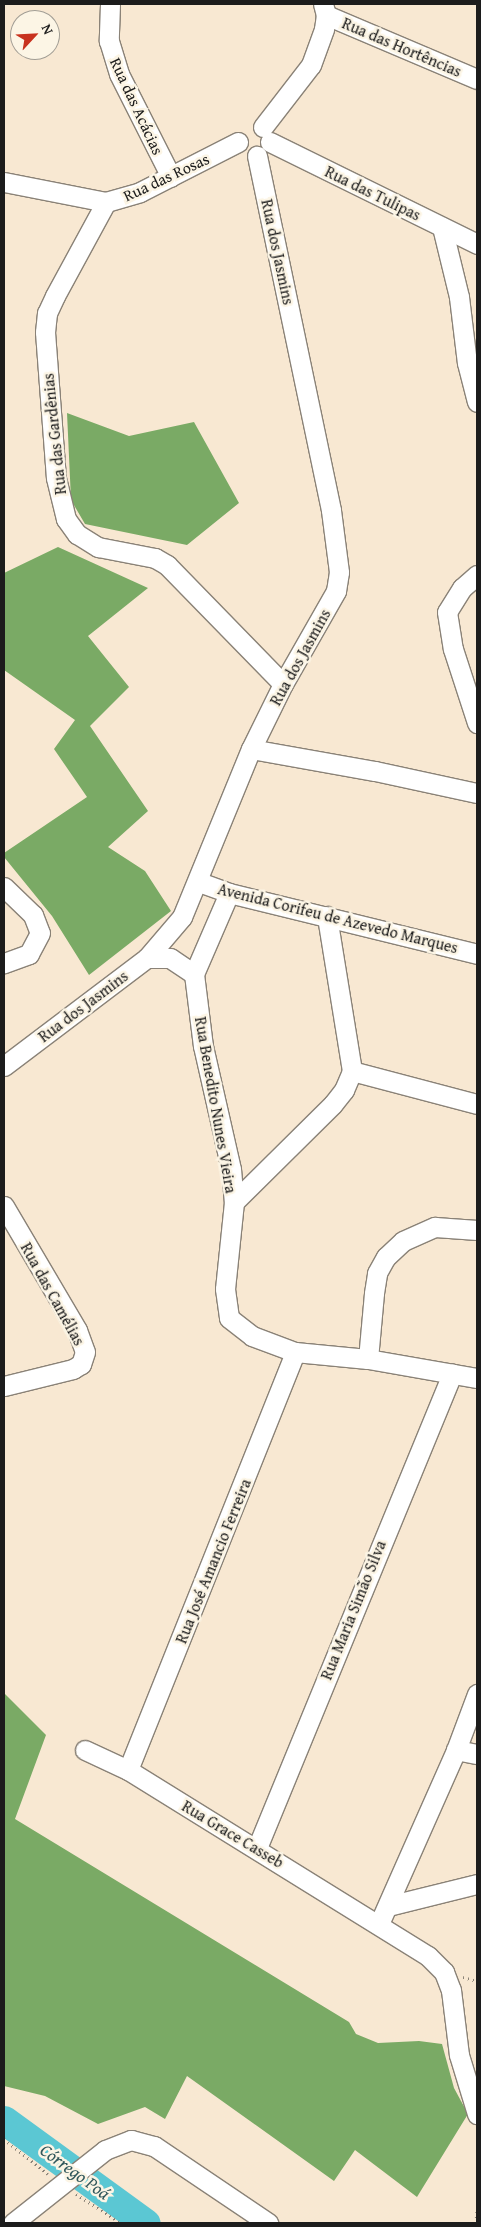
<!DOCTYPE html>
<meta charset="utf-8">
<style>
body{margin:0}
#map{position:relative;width:481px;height:2227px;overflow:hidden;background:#f8e8d2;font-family:"Gentium Book Plus",serif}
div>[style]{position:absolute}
.forest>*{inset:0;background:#7aaa65}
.river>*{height:29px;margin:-14.5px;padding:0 14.5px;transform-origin:14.5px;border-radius:14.5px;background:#5bc7d3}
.path>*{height:3px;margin-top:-1.5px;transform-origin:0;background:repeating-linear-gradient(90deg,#8a8277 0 1px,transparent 0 5px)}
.roads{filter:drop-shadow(1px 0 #8a8277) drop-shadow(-1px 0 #8a8277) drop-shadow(0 1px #8a8277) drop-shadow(0 -1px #8a8277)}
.minor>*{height:19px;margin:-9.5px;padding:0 9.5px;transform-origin:9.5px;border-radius:9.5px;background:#fff}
span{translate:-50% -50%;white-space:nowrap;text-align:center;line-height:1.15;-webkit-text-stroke:5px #fcf5e5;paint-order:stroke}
.street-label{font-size:16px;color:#1c1c1c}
.water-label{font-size:18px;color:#32585c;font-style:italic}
.frame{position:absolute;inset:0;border:5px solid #1c1c1c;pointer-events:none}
.north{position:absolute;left:10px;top:10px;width:50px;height:50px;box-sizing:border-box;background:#fcf5e5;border:1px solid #a29e95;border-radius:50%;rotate:65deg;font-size:14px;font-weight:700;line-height:20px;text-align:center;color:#1c1c1c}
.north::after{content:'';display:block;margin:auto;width:18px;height:22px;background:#c8321e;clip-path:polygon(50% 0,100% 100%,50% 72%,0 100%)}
</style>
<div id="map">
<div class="forest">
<div style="clip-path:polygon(67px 413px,129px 436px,194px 422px,239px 503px,187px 545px,85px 524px,71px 500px)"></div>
<div style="clip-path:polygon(58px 547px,148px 588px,88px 636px,129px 687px,90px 726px,148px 811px,108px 847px,145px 871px,171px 911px,89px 975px,52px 916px,4px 857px,4px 853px,87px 797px,54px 749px,75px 720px,4px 670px,4px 573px)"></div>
<div style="clip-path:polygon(4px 1693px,46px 1735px,15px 1819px,349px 2022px,356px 2034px,378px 2043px,419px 2041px,442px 2044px,454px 2088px,468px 2114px,417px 2197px,355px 2150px,334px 2181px,187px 2076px,165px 2119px,145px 2107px,98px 2124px,45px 2096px,4px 2086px)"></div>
</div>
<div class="river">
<div style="left:4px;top:2120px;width:175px;rotate:36deg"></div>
</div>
<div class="path">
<div style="left:463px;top:1977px;width:15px;rotate:16deg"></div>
<div style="left:4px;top:2139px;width:56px;rotate:38.5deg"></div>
<div style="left:76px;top:2194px;width:54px;rotate:32.8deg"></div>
<div style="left:476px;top:2223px;width:13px;rotate:-86deg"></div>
</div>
<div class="roads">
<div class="minor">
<div style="left:110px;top:4px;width:37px;rotate:92deg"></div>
<div style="left:109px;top:41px;width:34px;rotate:73deg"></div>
<div style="left:119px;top:74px;width:115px;rotate:63.2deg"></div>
<div style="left:326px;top:15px;width:164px;rotate:23deg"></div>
<div style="left:263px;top:127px;width:78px;rotate:-52.3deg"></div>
<div style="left:311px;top:65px;width:38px;rotate:-70deg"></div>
<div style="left:324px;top:29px;width:14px;rotate:-82deg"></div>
<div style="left:326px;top:15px;width:11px;rotate:-105deg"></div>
<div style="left:270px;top:142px;width:231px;rotate:26.2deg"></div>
<div style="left:4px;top:182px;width:104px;rotate:11.1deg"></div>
<div style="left:106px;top:202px;width:35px;rotate:-16deg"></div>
<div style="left:140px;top:192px;width:110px;rotate:-27deg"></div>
<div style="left:106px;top:202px;width:107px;rotate:118.5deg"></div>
<div style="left:55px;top:296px;width:19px;rotate:115deg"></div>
<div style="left:47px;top:313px;width:19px;rotate:96deg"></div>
<div style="left:45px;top:332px;width:146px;rotate:85.7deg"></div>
<div style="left:56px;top:478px;width:42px;rotate:76.3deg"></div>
<div style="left:66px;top:519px;width:19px;rotate:54deg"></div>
<div style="left:77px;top:534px;width:25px;rotate:32deg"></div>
<div style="left:98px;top:547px;width:58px;rotate:10.9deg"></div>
<div style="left:155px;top:558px;width:14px;rotate:30deg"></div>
<div style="left:167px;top:565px;width:166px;rotate:45.7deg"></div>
<div style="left:442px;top:227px;width:72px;rotate:76.3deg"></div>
<div style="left:459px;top:297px;width:66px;rotate:83.1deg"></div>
<div style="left:467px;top:363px;width:40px;rotate:75.6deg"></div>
<div style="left:477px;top:575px;width:20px;rotate:139deg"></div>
<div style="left:462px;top:588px;width:28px;rotate:122deg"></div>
<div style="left:447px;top:612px;width:37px;rotate:81deg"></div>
<div style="left:453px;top:649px;width:78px;rotate:72deg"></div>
<div style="left:251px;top:749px;width:126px;rotate:10.1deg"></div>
<div style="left:375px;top:771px;width:104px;rotate:12.2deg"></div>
<div style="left:199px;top:882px;width:32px;rotate:20deg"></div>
<div style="left:229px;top:893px;width:255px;rotate:13.8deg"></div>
<div style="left:4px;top:887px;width:40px;rotate:44deg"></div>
<div style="left:33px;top:915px;width:19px;rotate:69deg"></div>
<div style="left:40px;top:933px;width:24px;rotate:118deg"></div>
<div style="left:29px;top:954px;width:27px;rotate:160deg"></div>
<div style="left:147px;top:958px;width:23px"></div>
<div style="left:170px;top:958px;width:29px;rotate:34deg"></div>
<div style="left:194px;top:974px;width:73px;rotate:82.9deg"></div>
<div style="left:203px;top:1046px;width:126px;rotate:77.2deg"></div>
<div style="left:231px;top:1169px;width:33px;rotate:85deg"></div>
<div style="left:234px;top:1202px;width:87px;rotate:95.9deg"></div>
<div style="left:225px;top:1289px;width:29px;rotate:82deg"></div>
<div style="left:229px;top:1318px;width:29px;rotate:38deg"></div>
<div style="left:252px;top:1336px;width:46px;rotate:20.4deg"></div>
<div style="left:295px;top:1352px;width:73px;rotate:5.5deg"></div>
<div style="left:368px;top:1359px;width:111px;rotate:9.9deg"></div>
<div style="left:194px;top:974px;width:88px;rotate:-66.6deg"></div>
<div style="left:4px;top:1066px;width:179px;rotate:-37.1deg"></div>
<div style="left:147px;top:958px;width:54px;rotate:-49.5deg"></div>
<div style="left:182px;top:917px;width:182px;rotate:-67.7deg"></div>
<div style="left:251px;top:749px;width:72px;rotate:-63.8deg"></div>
<div style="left:283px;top:684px;width:107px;rotate:-60.3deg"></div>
<div style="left:336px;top:591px;width:19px;rotate:-81deg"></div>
<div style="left:339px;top:572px;width:63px;rotate:-97.4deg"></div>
<div style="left:331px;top:510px;width:362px;rotate:-101.8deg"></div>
<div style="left:352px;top:1071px;width:129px;rotate:14.8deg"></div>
<div style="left:234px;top:1202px;width:139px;rotate:-44.7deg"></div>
<div style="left:333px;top:1104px;width:18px;rotate:-52deg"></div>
<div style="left:344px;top:1090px;width:21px;rotate:-67deg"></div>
<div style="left:352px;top:1071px;width:157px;rotate:-99.2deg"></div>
<div style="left:4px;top:1206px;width:144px;rotate:59.5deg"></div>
<div style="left:77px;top:1330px;width:23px;rotate:70deg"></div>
<div style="left:85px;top:1352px;width:13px;rotate:108deg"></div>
<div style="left:81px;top:1364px;width:9px;rotate:148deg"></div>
<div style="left:73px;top:1369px;width:71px;rotate:166.2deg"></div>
<div style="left:368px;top:1359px;width:66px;rotate:-84.8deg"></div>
<div style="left:374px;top:1293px;width:20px;rotate:-81deg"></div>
<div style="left:377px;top:1273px;width:18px;rotate:-61deg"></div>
<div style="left:386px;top:1257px;width:23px;rotate:-43deg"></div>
<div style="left:403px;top:1241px;width:35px;rotate:-24deg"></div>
<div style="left:435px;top:1227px;width:42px;rotate:4.1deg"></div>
<div style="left:85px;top:1750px;width:47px;rotate:24.9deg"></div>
<div style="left:128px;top:1770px;width:353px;rotate:31.8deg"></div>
<div style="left:428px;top:1956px;width:23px;rotate:45deg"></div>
<div style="left:444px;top:1972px;width:19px;rotate:69deg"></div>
<div style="left:451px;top:1990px;width:65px;rotate:83deg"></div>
<div style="left:459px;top:2055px;width:62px;rotate:73deg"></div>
<div style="left:456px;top:1750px;width:21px;rotate:11deg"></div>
<div style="left:128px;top:1770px;width:450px;rotate:-68.2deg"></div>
<div style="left:257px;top:1848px;width:513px;rotate:-67.64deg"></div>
<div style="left:388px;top:1906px;width:92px;rotate:-13.9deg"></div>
<div style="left:379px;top:1924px;width:190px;rotate:-66.1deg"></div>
<div style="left:456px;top:1750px;width:60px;rotate:-69.4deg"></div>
<div style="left:13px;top:2223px;width:117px;rotate:-38.4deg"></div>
<div style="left:105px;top:2150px;width:28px;rotate:-21deg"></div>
<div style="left:131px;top:2140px;width:24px;rotate:15deg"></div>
<div style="left:154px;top:2146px;width:138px;rotate:34deg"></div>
</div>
</div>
<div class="street-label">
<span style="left:402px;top:47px;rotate:23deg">Rua das Hortências</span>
<span style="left:137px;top:106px;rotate:65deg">Rua das Acácias</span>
<span style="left:166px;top:177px;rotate:-25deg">Rua das Rosas</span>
<span style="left:373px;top:193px;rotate:26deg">Rua das Tulipas</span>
<span style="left:278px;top:252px;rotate:78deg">Rua dos Jasmins</span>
<span style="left:54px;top:434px;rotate:-96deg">Rua das Gardênias</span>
<span style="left:300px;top:657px;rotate:-61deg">Rua dos Jasmins</span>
<span style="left:338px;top:918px;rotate:14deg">Avenida Corifeu de Azevedo Marques</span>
<span style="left:83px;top:1006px;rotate:-37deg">Rua dos Jasmins</span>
<span style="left:216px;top:1105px;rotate:80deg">Rua Benedito Nunes Vieira</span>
<span style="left:53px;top:1294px;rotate:61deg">Rua das Camélias</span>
<span style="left:213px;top:1561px;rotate:-68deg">Rua José Amancio Ferreira</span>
<span style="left:353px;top:1610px;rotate:-68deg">Rua Maria Simão Silva</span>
<span style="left:233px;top:1834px;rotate:31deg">Rua Grace Casseb</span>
</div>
<div class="water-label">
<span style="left:75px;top:2172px;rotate:36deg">Córrego Poá</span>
</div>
<div class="frame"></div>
<div class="north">N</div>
</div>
